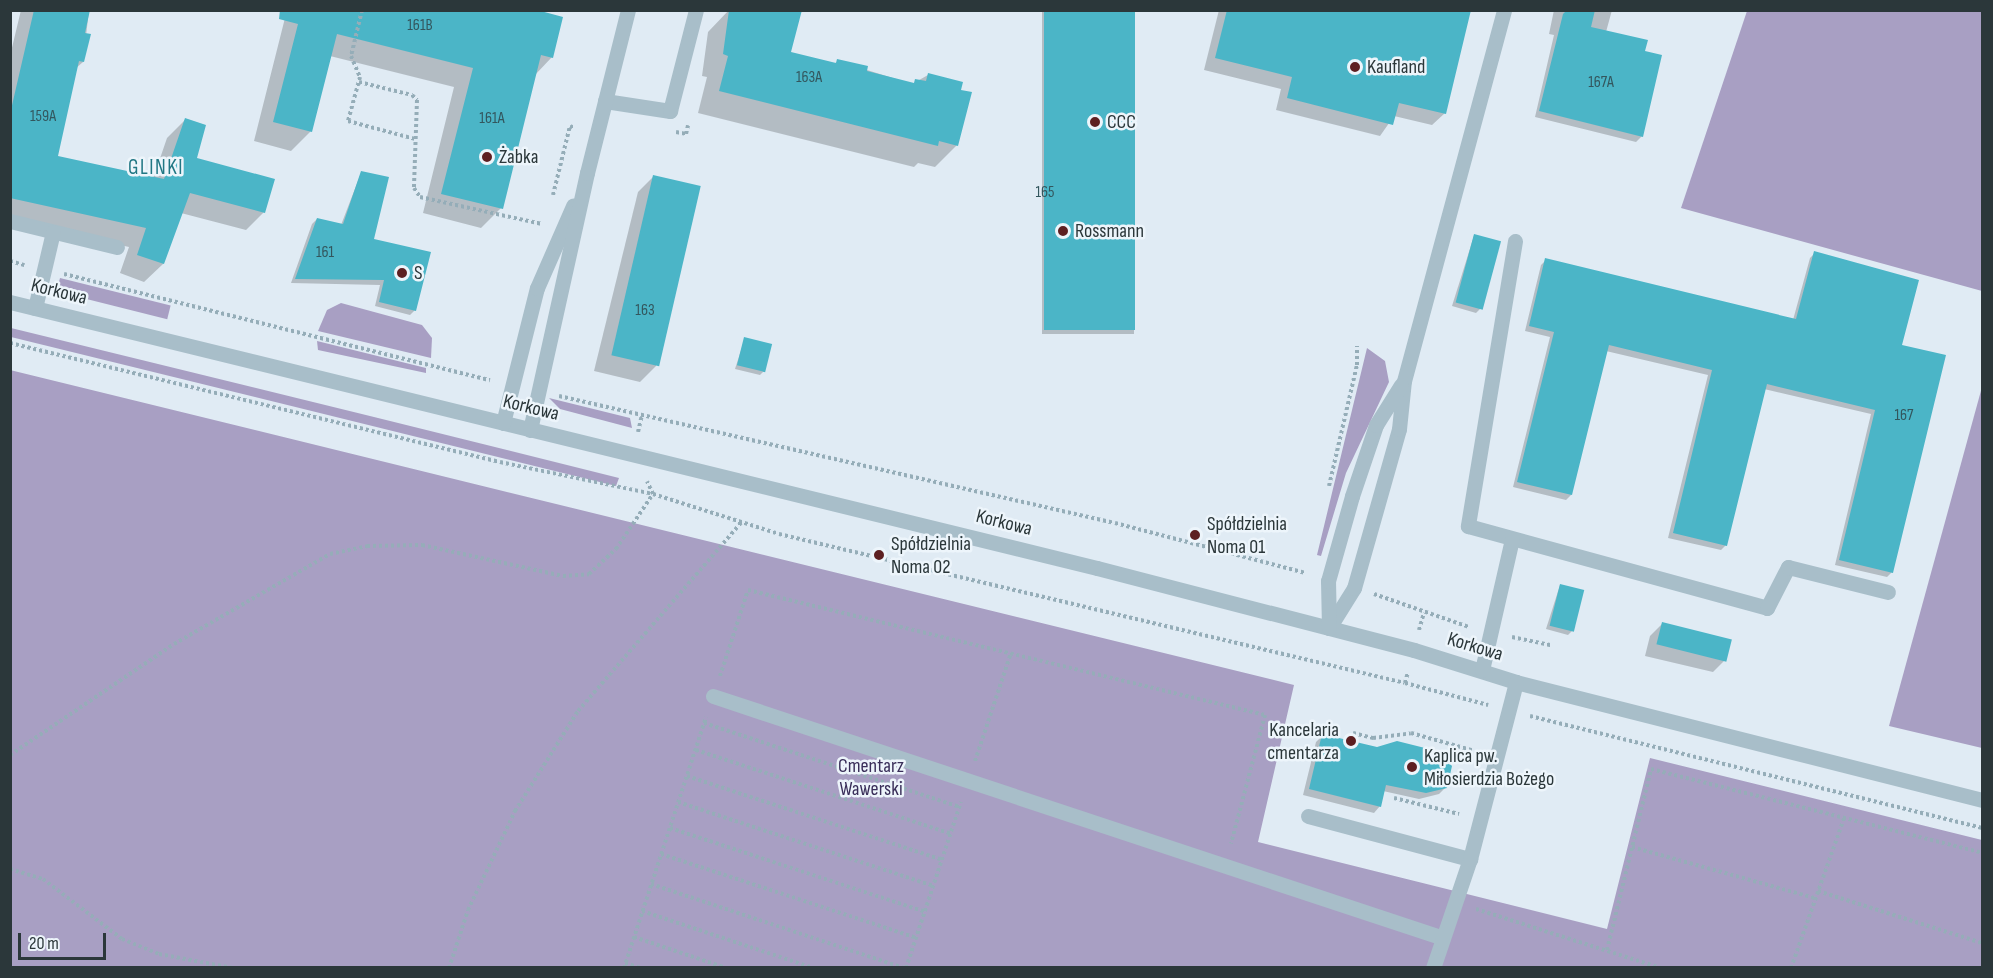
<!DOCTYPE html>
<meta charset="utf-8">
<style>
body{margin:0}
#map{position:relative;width:1993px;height:978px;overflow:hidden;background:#e0ebf4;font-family:"Sofia Sans Condensed",sans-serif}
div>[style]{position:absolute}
.green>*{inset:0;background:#a89fc3;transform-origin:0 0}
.shadow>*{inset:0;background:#0003;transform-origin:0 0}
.building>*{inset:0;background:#4bb5c7;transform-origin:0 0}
.path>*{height:4px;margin-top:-2px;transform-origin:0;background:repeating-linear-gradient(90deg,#95adb8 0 3px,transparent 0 6px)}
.minor>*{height:15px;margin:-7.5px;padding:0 7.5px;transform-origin:7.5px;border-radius:7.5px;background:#a8bec9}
.dots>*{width:16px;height:16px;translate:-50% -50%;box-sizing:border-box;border:3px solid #edf5fb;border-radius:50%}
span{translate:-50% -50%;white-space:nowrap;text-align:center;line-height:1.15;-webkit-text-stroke:5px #edf5fb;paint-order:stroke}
.number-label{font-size:16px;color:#33565d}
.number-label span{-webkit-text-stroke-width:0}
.poi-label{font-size:20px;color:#2b373a}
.left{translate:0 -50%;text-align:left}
.right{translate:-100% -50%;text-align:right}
.street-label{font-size:20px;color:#2b373a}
.park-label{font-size:20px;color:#392e59}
.neighbourhood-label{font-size:21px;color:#217784;letter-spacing:1.5px}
.frame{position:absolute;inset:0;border:12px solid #2b373a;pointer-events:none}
.scale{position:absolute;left:18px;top:933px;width:88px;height:27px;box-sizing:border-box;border:3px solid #2b373a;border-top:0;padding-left:8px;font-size:18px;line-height:21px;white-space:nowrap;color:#2b373a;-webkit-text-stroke:4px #edf5fb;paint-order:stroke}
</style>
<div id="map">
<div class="green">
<div style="clip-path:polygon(1747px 11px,1982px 11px,1982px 291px,1681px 208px)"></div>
<div style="left:60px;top:278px;width:114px;height:14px;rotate:14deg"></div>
<div style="clip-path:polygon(341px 303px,422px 325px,432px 338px,431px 358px,318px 331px,327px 310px)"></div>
<div style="clip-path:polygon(11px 328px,374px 417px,619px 478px,616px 486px,11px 337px)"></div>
<div style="clip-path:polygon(317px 341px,426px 368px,426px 373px,318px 350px)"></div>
<div style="clip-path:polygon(1367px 348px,1385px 361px,1389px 382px,1346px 473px,1321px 556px,1317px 555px)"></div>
<div style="clip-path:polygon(10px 370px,1294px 685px,1258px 842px,1607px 929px,1650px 758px,1982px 840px,1982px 967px,11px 967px)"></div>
<div style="clip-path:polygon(1982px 387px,1982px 748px,1889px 726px)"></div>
<div style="clip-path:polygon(549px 398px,630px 418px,632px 428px,560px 409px)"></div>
</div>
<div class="shadow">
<div style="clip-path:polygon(21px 10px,89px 10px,83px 62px,75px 69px,56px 157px,153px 179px,167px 138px,185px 120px,195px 159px,264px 212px,246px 230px,181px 213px,163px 264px,144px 282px,120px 273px,129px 247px,10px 220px,10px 56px)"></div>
<div style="clip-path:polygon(287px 10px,531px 10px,552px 57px,535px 75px,501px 208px,481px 228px,423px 213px,454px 87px,330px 56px,311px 131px,291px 151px,254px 141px)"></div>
<div style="clip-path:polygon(729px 10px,800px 10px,790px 53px,834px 64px,838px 61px,912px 84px,928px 75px,957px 145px,935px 167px,918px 163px,914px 167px,698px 113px,707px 77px,702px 76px,708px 32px)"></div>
<div style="left:1042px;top:10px;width:92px;height:324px"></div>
<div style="clip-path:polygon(1219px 10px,1469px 10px,1445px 113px,1432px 125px,1394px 116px,1380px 136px,1276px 110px,1281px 89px,1204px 70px)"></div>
<div style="clip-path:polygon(1554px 10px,1612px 10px,1606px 32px,1644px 52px,1642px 136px,1636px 142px,1535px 117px,1554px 35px,1549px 34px)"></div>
<div style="clip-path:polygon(361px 173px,372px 240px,415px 310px,410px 315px,375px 306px,380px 285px,291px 283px,312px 224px,317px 219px,341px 225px)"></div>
<div style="clip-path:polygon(654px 176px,656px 366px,640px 382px,594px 371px,638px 192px)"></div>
<div style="clip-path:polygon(1474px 236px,1480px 309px,1476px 313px,1452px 306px)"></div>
<div style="clip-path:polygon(1815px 253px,1900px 346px,1892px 572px,1887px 577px,1835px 565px,1871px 414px,1764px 389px,1726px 545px,1721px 550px,1668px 538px,1708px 375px,1606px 351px,1571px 495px,1566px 500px,1513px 487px,1550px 337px,1525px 331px,1541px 265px,1546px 260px,1793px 320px,1810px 258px)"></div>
<div style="clip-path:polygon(745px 338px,764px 371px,760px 375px,735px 369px)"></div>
<div style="clip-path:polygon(1560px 585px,1572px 631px,1568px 635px,1546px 629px)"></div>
<div style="clip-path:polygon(1662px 624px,1726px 659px,1713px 672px,1645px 656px,1650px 636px)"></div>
<div style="clip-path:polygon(1322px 736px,1446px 787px,1439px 794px,1419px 799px,1383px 791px,1380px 806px,1374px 813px,1303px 795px,1316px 742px)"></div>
</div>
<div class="building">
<div style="clip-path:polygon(34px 10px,90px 10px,85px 33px,91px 34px,84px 62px,79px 61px,58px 156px,164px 179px,185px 118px,206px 125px,197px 158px,275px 179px,265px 213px,190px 193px,164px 264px,137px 255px,146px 228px,10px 198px,10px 114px)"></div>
<div style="clip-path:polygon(280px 10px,537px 10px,563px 17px,553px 58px,541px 55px,503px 209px,441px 194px,473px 68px,337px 34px,312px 132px,273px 122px,298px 24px,279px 19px)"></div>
<div style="clip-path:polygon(729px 10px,802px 10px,791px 52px,836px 63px,837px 59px,868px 66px,867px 71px,914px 83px,915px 79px,926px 81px,928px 73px,963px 82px,961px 90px,972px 92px,958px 146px,939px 141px,938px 146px,719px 91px,728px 56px,723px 54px)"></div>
<div style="left:1044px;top:10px;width:91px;height:320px"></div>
<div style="clip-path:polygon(1227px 10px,1471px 10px,1446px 114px,1399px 103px,1393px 125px,1287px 98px,1292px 77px,1215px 58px)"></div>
<div style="clip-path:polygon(1567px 10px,1595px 10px,1591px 27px,1648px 40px,1645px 51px,1662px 55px,1643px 137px,1539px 111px,1563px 14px)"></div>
<div style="clip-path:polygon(361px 171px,389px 177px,374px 239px,431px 252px,416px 311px,379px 302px,384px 280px,295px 279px,317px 218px,343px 224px)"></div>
<div style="left:653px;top:175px;width:49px;height:185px;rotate:13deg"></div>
<div style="left:1474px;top:234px;width:28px;height:71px;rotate:15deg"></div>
<div style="clip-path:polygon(1814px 251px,1919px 280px,1902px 345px,1946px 355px,1893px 573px,1839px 560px,1875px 410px,1767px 384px,1727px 546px,1673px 533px,1712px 370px,1609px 345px,1572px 495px,1517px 482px,1554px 332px,1529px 326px,1545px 258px,1796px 319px)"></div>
<div style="left:744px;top:337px;width:29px;height:29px;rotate:14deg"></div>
<div style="left:1560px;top:584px;width:25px;height:43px;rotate:14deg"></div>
<div style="left:1662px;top:622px;width:72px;height:23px;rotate:14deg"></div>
<div style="clip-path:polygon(1322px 734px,1377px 747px,1397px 741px,1437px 751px,1452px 766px,1447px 788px,1426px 793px,1386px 785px,1381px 807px,1309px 789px)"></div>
</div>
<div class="path">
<div style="left:362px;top:10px;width:47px;rotate:103.4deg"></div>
<div style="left:351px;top:56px;width:23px;rotate:67deg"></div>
<div style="left:360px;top:77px;width:46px;rotate:105.3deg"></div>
<div style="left:348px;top:121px;width:69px;rotate:15deg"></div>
<div style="left:359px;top:82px;width:55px;rotate:13.8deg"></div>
<div style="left:412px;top:95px;width:7px;rotate:45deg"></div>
<div style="left:417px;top:100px;width:88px;rotate:92deg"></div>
<div style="left:414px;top:188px;width:11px;rotate:56deg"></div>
<div style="left:420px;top:197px;width:125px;rotate:12.5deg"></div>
<div style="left:676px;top:132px;width:10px;rotate:11deg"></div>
<div style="left:686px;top:134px;width:9px;rotate:-77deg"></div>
<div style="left:553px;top:195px;width:71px;rotate:-76.2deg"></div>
<div style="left:570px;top:126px;width:5px;rotate:22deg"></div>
<div style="left:10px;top:261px;width:15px;rotate:16deg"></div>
<div style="left:64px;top:274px;width:439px;rotate:14deg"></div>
<div style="left:10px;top:343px;width:504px;rotate:13.65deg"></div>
<div style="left:500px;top:462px;width:156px;rotate:11.8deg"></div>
<div style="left:653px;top:494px;width:132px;rotate:17.6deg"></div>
<div style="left:779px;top:534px;width:643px;rotate:13.39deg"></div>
<div style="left:1405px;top:683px;width:11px;rotate:-75deg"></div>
<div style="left:559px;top:396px;width:570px;rotate:12.87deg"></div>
<div style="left:1115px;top:523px;width:197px;rotate:14.7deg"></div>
<div style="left:638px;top:432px;width:17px;rotate:-77deg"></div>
<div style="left:1329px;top:486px;width:124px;rotate:-77deg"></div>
<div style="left:1357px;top:365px;width:19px;rotate:-90deg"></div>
<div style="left:1374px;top:594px;width:101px;rotate:19.2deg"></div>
<div style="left:1419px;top:630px;width:18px;rotate:-74deg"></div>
<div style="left:1512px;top:637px;width:40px;rotate:12deg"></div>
<div style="left:720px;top:676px;width:90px;rotate:-72deg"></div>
<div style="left:748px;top:590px;width:532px;rotate:13.59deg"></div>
<div style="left:1265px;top:715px;width:133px;rotate:104.8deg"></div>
<div style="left:1405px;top:683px;width:86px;rotate:14.8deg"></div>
<div style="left:1530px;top:716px;width:466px;rotate:13.9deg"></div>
<div style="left:704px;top:723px;width:268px;rotate:18.2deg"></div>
<div style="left:1353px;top:733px;width:21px;rotate:14deg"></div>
<div style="left:1373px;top:738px;width:38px;rotate:-7deg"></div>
<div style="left:1411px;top:733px;width:66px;rotate:15.7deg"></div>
<div style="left:696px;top:750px;width:268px;rotate:18.2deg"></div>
<div style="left:10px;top:755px;width:198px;rotate:-34.1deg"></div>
<div style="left:174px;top:644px;width:180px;rotate:-30deg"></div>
<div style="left:330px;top:554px;width:38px;rotate:-12deg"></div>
<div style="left:367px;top:546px;width:55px;rotate:-1deg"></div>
<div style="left:422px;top:545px;width:144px;rotate:12.4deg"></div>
<div style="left:563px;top:576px;width:26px;rotate:-4deg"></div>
<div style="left:589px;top:574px;width:37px;rotate:-43deg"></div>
<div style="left:616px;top:549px;width:66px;rotate:-56.1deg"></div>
<div style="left:653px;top:494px;width:14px;rotate:-115deg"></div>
<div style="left:975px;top:761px;width:114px;rotate:-71.6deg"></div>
<div style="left:687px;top:776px;width:268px;rotate:18.2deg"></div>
<div style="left:1394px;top:798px;width:67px;rotate:13.8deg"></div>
<div style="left:678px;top:802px;width:268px;rotate:18.2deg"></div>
<div style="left:670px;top:828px;width:268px;rotate:18.2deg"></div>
<div style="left:1632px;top:847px;width:190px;rotate:15.6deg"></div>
<div style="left:661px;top:854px;width:268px;rotate:18.2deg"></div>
<div style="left:10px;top:869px;width:34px;rotate:17deg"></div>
<div style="left:43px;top:879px;width:99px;rotate:37.2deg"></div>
<div style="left:122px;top:939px;width:40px;rotate:22deg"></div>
<div style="left:159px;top:954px;width:75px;rotate:10.7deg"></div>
<div style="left:651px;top:884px;width:266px;rotate:18.4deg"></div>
<div style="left:1818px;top:891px;width:172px;rotate:17.6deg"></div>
<div style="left:1476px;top:909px;width:194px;rotate:17.7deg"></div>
<div style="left:642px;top:911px;width:180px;rotate:18.4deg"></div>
<div style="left:634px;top:937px;width:97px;rotate:18.6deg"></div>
<div style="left:1607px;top:950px;width:186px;rotate:-76.3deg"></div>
<div style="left:1651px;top:769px;width:341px;rotate:14.2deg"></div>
<div style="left:625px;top:963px;width:16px;rotate:18deg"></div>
<div style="left:449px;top:968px;width:61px;rotate:-71.9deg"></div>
<div style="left:468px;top:910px;width:110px;rotate:-64.6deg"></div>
<div style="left:515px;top:811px;width:118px;rotate:-57.8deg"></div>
<div style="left:578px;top:711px;width:250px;rotate:-49.1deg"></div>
<div style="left:624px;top:968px;width:264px;rotate:-71.9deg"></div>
<div style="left:906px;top:968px;width:175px;rotate:-71.7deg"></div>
<div style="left:1791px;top:968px;width:159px;rotate:-70.5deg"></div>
</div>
<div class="minor">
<div style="left:605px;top:101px;width:66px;rotate:8.7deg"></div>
<div style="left:670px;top:111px;width:104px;rotate:-75.6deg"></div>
<div style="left:10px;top:221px;width:110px;rotate:13.7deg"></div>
<div style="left:1515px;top:241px;width:289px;rotate:99.4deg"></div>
<div style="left:1468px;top:526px;width:310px;rotate:15.3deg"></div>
<div style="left:1767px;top:608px;width:46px;rotate:-62.9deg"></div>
<div style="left:1788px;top:567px;width:103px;rotate:14deg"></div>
<div style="left:10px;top:302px;width:1119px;rotate:13.75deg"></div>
<div style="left:1097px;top:568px;width:327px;rotate:14.5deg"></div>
<div style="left:1414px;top:650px;width:107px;rotate:17.4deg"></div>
<div style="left:1516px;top:682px;width:481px;rotate:14.2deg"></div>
<div style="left:35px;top:308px;width:78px;rotate:-76.7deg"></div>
<div style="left:503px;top:423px;width:139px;rotate:-75.9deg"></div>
<div style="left:537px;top:288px;width:90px;rotate:-66.3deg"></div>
<div style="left:530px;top:430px;width:263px;rotate:-77.5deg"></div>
<div style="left:587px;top:173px;width:168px;rotate:-75.9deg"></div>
<div style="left:1329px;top:628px;width:47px;rotate:-58deg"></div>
<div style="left:1354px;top:588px;width:165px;rotate:-74.2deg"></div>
<div style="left:1399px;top:429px;width:48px;rotate:-84.1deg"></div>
<div style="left:1404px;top:381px;width:384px;rotate:-74.9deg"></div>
<div style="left:1329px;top:628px;width:47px;rotate:-91.2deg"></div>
<div style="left:1328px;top:581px;width:88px;rotate:-74.2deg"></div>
<div style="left:1352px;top:496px;width:75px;rotate:-71.3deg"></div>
<div style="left:1376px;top:425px;width:47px;rotate:-58deg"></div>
<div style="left:1482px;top:670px;width:134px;rotate:-77.1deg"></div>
<div style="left:713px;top:696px;width:769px;rotate:18.34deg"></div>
<div style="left:1308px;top:816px;width:168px;rotate:14.9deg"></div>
<div style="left:1433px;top:968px;width:115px;rotate:-71.3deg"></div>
<div style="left:1470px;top:859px;width:183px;rotate:-75.4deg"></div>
</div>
<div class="dots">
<div style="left:1355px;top:67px;background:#5d1f21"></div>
<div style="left:1095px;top:122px;background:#5d1f21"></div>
<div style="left:487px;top:157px;background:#5d1f21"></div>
<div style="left:1063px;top:231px;background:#5d1f21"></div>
<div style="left:402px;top:273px;background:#5d1f21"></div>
<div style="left:1195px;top:535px;background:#5d1f21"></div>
<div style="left:879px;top:555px;background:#5d1f21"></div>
<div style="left:1351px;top:741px;background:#5d1f21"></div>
<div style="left:1412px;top:767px;background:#5d1f21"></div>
</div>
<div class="number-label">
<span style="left:420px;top:26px">161B</span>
<span style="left:809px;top:78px">163A</span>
<span style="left:1601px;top:83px">167A</span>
<span style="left:43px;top:117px">159A</span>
<span style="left:492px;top:119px">161A</span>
<span style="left:1045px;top:193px">165</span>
<span style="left:325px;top:253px">161</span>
<span style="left:645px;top:311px">163</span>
<span style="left:1904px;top:416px">167</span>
</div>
<div class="poi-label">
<span class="left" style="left:1367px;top:67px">Kaufland</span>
<span class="left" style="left:1107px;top:122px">CCC</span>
<span class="left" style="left:499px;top:157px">Żabka</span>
<span class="left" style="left:1075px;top:231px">Rossmann</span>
<span class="left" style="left:414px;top:273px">S</span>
<span class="left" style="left:1207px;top:536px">Spółdzielnia<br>Noma 01</span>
<span class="left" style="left:891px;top:556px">Spółdzielnia<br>Noma 02</span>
<span class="right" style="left:1339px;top:742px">Kancelaria<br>cmentarza</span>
<span class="left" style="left:1424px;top:768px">Kaplica pw.<br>Miłosierdzia Bożego</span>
</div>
<div class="street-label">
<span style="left:59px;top:292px;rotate:14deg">Korkowa</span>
<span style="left:531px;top:408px;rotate:14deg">Korkowa</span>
<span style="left:1004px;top:523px;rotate:14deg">Korkowa</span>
<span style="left:1475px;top:647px;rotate:17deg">Korkowa</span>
</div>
<div class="park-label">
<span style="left:871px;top:778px">Cmentarz<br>Wawerski</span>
</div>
<div class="neighbourhood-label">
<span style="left:156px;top:168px">GLINKI</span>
</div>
<div class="frame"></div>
<div class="scale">20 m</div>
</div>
